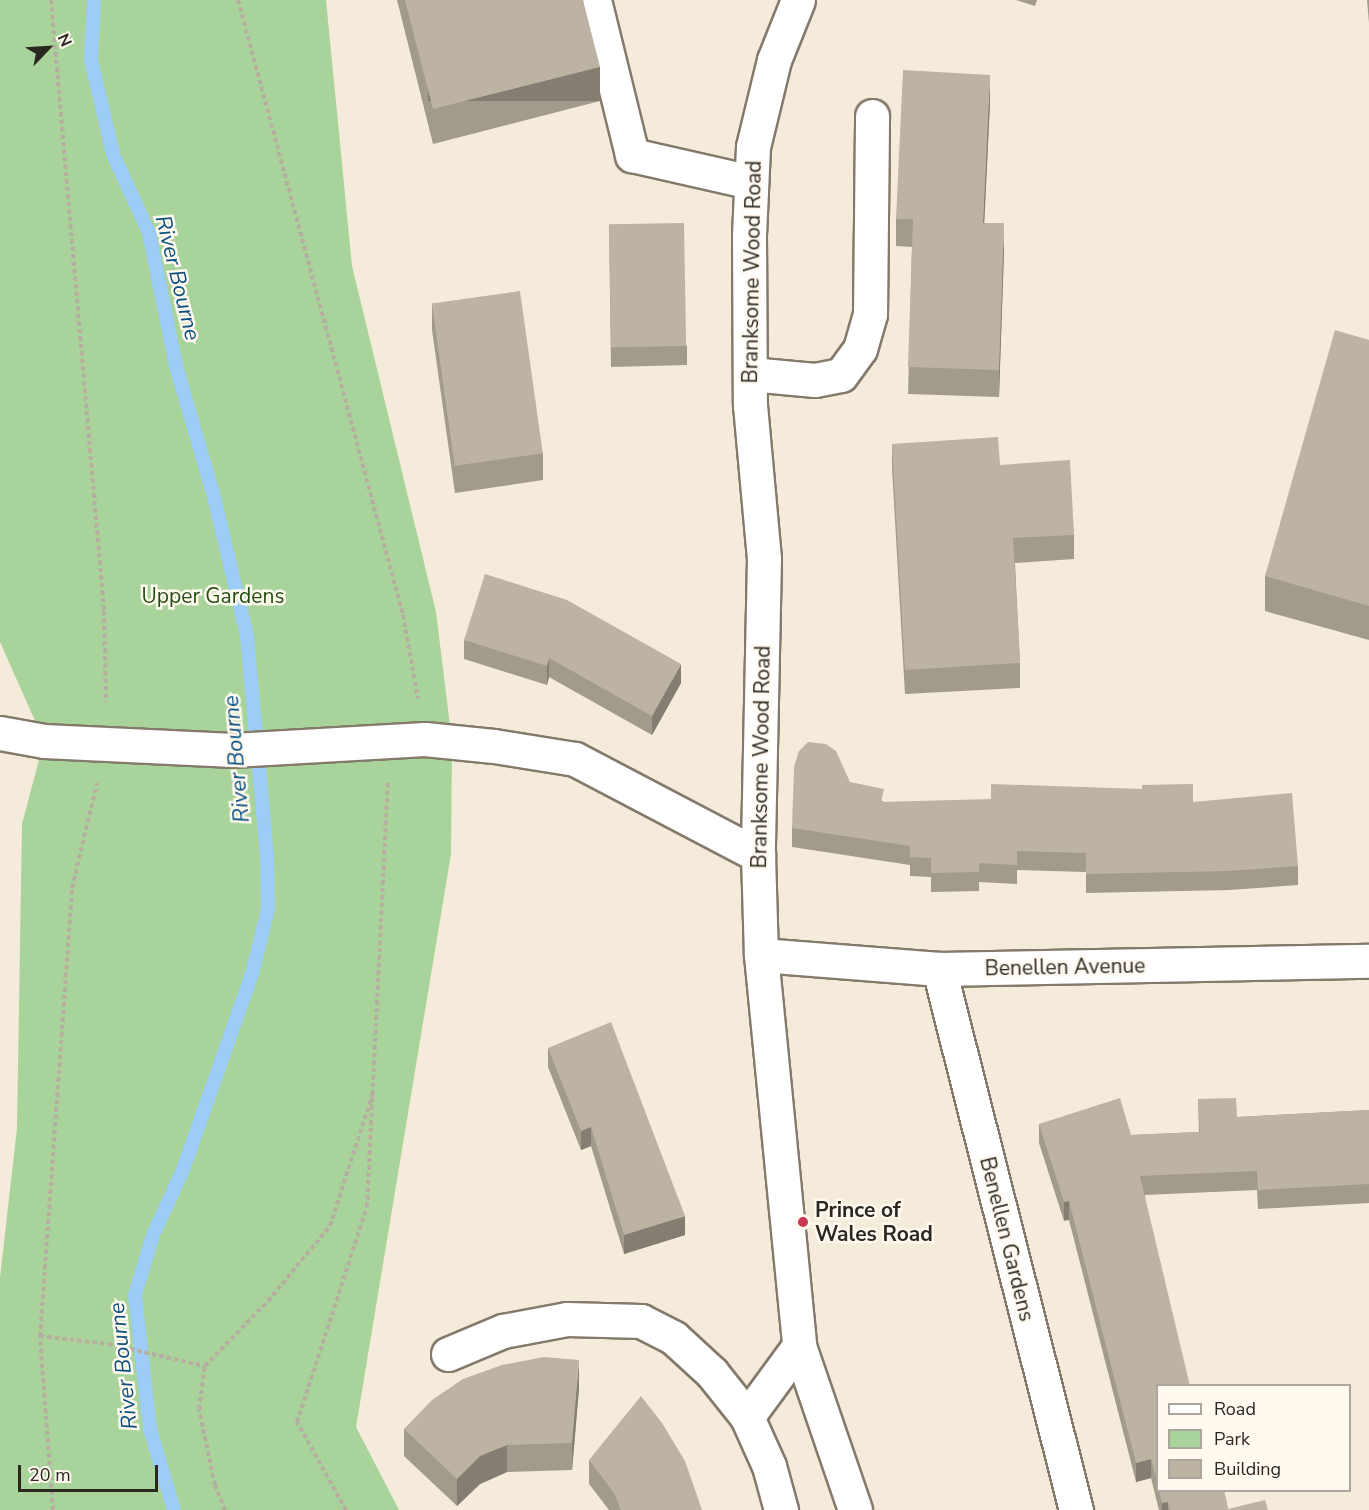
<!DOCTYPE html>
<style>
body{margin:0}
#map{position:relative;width:1369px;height:1510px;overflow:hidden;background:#f5ebda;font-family:"Nunito Sans",sans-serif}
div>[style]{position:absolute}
.green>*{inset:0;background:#a8d39a}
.stream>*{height:14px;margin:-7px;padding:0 7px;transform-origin:7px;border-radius:7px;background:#9dccf7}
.path>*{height:4px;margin-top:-2px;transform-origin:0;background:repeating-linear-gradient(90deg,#b6aea0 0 4.5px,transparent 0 7.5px)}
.roads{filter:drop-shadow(2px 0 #837a6b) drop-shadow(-2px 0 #837a6b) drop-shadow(0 2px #837a6b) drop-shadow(0 -2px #837a6b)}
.minor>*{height:33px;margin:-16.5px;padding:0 16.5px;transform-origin:16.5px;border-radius:16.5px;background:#fff}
.wall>*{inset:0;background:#a29a8c}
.shaded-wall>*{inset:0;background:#847d72;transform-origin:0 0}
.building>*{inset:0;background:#bcb3a3;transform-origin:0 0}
.dots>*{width:16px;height:16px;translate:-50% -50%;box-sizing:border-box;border:3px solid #fff9ef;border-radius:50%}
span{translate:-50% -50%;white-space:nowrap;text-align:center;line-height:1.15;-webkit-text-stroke:5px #fff9ef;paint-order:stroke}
.street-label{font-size:21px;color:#2b2821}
.park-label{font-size:21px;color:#234f12}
.poi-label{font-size:21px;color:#2b2821;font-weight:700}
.left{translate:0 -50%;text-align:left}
.water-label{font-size:22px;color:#0c5080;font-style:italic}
.legend{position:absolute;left:1156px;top:1384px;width:195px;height:108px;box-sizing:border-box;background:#fff9ef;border:2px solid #aaa59d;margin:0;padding:8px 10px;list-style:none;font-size:18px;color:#2b2821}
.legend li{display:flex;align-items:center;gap:12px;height:30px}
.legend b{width:30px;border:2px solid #aaa59d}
.north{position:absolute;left:18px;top:18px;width:60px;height:60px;-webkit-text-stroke:4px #fff9ef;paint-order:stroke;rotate:65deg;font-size:16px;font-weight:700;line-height:24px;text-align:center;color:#2b2821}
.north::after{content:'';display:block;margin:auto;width:21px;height:27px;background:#2b2821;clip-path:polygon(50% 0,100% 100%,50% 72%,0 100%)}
.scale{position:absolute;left:18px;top:1465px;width:140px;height:27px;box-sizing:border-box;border:3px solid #2b2821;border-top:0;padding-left:8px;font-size:18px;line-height:21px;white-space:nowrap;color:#2b2821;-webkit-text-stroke:4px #fff9ef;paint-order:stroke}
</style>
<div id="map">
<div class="green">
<div style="clip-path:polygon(0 0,326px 0,352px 266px,436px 612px,452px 742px,451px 854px,356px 1427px,399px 1510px,0 1510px,0 1278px,17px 1128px,22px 824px,44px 741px,0 642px)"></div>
</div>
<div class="stream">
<div style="left:94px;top:0;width:60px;rotate:92.9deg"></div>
<div style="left:91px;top:60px;width:97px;rotate:76.8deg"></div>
<div style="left:113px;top:154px;width:87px;rotate:65.5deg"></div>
<div style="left:149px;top:233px;width:136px;rotate:78.5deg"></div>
<div style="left:176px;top:366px;width:132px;rotate:73.8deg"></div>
<div style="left:213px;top:493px;width:147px;rotate:76.6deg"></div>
<div style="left:247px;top:636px;width:221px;rotate:84.8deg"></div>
<div style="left:267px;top:856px;width:53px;rotate:88.9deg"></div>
<div style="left:268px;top:909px;width:67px;rotate:103.8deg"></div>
<div style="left:252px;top:974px;width:208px;rotate:109.4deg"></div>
<div style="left:183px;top:1170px;width:72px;rotate:114.8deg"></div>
<div style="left:153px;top:1235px;width:63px;rotate:106.7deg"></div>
<div style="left:135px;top:1295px;width:135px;rotate:83.6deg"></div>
<div style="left:150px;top:1429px;width:84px;rotate:73.5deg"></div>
</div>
<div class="path">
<div style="left:51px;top:0;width:613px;rotate:85.04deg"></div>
<div style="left:104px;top:611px;width:91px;rotate:88.7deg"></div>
<div style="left:238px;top:0;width:637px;rotate:74.98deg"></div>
<div style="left:403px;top:615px;width:85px;rotate:79.9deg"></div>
<div style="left:40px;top:1336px;width:68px;rotate:6.7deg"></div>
<div style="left:108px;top:1344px;width:99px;rotate:12.8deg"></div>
<div style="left:53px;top:1510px;width:174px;rotate:-94.3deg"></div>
<div style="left:40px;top:1336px;width:449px;rotate:-85.9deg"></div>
<div style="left:72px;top:888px;width:108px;rotate:-76.6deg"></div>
<div style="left:225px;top:1510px;width:27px;rotate:-112deg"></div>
<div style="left:215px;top:1485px;width:78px;rotate:-101.9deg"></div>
<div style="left:199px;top:1409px;width:43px;rotate:-82.1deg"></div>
<div style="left:205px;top:1366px;width:91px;rotate:-45.9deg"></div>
<div style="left:268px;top:1301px;width:97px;rotate:-50.4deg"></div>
<div style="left:330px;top:1226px;width:140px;rotate:-72.1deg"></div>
<div style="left:346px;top:1510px;width:101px;rotate:-119.1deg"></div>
<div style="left:297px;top:1422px;width:226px;rotate:-72deg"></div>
<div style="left:367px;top:1207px;width:427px;rotate:-87.2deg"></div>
</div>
<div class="roads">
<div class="minor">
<div style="left:594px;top:0;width:160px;rotate:76.2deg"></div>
<div style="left:632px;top:155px;width:122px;rotate:12.8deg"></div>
<div style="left:798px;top:0;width:65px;rotate:111.8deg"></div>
<div style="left:774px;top:60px;width:89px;rotate:103.6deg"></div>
<div style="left:753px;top:147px;width:88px;rotate:92.6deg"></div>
<div style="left:749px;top:235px;width:170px;rotate:89.7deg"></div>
<div style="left:750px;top:405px;width:154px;rotate:84.8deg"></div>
<div style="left:764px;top:558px;width:297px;rotate:91.2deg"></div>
<div style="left:758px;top:855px;width:100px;rotate:88.3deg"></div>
<div style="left:761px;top:955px;width:393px;rotate:84.4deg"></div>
<div style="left:799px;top:1346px;width:173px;rotate:71.1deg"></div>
<div style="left:750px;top:374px;width:65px;rotate:5.3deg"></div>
<div style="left:815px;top:380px;width:26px;rotate:-11deg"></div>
<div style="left:841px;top:375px;width:32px;rotate:-54deg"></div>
<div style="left:860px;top:349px;width:36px;rotate:-74deg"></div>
<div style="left:870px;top:314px;width:198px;rotate:-89.4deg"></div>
<div style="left:0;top:733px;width:45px;rotate:10.3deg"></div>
<div style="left:44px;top:741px;width:189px;rotate:2.7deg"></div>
<div style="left:233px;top:750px;width:192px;rotate:-3.3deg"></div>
<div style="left:425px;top:739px;width:69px;rotate:5.8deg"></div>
<div style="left:494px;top:746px;width:82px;rotate:9.1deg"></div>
<div style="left:575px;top:759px;width:207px;rotate:27.7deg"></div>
<div style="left:761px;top:955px;width:179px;rotate:4.5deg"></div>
<div style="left:939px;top:969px;width:430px;rotate:-1.1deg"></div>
<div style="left:939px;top:969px;width:558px;rotate:75.79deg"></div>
<div style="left:448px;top:1354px;width:60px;rotate:-22.7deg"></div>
<div style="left:503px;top:1331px;width:65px;rotate:-10.6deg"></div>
<div style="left:567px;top:1319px;width:74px;rotate:1.5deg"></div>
<div style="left:641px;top:1321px;width:37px;rotate:27deg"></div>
<div style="left:674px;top:1338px;width:52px;rotate:42.6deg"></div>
<div style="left:712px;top:1373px;width:56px;rotate:51.5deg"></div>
<div style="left:747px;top:1417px;width:54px;rotate:65.8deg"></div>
<div style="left:769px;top:1466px;width:46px;rotate:74.7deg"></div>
<div style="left:747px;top:1417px;width:88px;rotate:-53.8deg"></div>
</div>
</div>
<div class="wall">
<div style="clip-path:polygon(397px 0,583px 0,600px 101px,433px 144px)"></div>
<div style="clip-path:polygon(1016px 0,1037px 0,1035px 6px)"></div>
<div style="clip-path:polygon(1367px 0,1369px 0,1369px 23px)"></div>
<div style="clip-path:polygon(990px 102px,984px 223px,1004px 250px,999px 397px,908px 394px,912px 247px,896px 246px,896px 219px)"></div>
<div style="clip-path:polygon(609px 224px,687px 346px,687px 365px,611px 367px)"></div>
<div style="clip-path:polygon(432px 303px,543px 453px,543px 480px,455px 493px,432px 330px)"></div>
<div style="clip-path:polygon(1369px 340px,1369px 640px,1265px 611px,1265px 576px)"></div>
<div style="clip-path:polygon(892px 444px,1000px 465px,1074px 535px,1074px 559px,1015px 563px,1020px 663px,1020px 688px,905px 694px,892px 468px)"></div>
<div style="clip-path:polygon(464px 640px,681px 683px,652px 735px,549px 677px,547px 685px,464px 659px)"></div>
<div style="clip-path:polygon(850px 782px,884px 802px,1193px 802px,1298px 866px,1298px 885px,1229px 890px,1086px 893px,1086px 872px,1017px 870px,1017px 884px,979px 882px,979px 891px,931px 892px,931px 877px,910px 876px,910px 865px,792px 847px,792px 828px)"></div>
<div style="clip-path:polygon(548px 1048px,685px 1235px,624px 1254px,591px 1146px,581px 1150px,548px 1067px)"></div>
<div style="clip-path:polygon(1198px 1099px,1237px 1117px,1369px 1110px,1369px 1203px,1258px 1209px,1257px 1190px,1145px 1195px,1158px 1386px,1158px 1491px,1224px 1491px,1228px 1509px,1268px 1510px,1159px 1510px,1151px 1478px,1136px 1482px,1069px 1220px,1064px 1221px,1039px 1143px,1039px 1124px,1131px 1135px,1199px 1132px)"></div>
<div style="clip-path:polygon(579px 1388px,572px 1470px,507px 1472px,480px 1484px,457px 1506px,404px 1456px,404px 1429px)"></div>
<div style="clip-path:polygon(589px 1460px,702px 1510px,609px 1510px,589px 1484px)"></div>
</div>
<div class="shaded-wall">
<div style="left:600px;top:67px;width:34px;height:172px;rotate:90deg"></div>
<div style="clip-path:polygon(990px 75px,990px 102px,983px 250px,983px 223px)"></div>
<div style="clip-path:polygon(1004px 223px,1004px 250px,999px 397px,999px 370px)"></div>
<div style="clip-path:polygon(549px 658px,549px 677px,547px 685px,547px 666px)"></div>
<div style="clip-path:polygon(681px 664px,681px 683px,652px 735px,652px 716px)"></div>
<div style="clip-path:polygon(591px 1127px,591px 1146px,581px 1150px,581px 1131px)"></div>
<div style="left:1069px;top:1201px;width:19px;height:5px;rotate:90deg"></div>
<div style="clip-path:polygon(685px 1216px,685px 1235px,624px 1254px,624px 1235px)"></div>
<div style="clip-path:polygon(579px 1360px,579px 1388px,572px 1470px,572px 1443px)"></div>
<div style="clip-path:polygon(507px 1445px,507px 1472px,480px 1484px,457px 1506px,457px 1479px,480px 1456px)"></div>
<div style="clip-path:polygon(1151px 1459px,1151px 1478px,1136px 1482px,1136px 1463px)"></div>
<div style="left:1168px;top:1502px;width:8px;height:6px;rotate:90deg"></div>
</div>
<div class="building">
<div style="clip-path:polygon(405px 0,583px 0,600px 67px,433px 109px)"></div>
<div style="clip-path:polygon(903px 70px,990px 75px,983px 223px,1004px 223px,999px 370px,908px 367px,913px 219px,896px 219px)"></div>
<div style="left:684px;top:223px;width:123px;height:75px;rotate:89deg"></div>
<div style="left:520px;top:291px;width:164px;height:89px;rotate:82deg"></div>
<div style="clip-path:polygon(1335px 330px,1369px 340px,1369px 606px,1265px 576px)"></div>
<div style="clip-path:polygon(998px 437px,1000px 465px,1070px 460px,1074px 535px,1013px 538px,1020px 663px,905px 670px,892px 444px)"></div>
<div style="clip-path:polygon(485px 574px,567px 600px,681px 664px,652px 716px,549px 658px,547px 666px,464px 640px)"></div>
<div style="clip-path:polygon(808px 742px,826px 744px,836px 751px,850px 782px,884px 789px,881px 802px,991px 799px,991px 784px,1142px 789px,1142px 785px,1193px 784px,1193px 802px,1292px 793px,1298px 866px,1229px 871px,1086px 874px,1086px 853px,1017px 851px,1017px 865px,979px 863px,979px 872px,931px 873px,931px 858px,910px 857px,910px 846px,792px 828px,794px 767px,799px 751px)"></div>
<div style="clip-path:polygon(611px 1022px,685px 1216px,624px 1235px,591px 1127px,581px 1131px,548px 1048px)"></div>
<div style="clip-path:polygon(1120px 1098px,1131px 1135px,1200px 1132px,1198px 1099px,1236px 1098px,1237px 1117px,1369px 1110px,1369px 1184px,1258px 1190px,1257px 1171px,1140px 1176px,1190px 1386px,1158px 1386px,1158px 1485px,1151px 1459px,1136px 1463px,1069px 1201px,1064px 1202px,1039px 1124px)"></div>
<div style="clip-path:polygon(544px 1357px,579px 1360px,572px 1443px,507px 1445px,480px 1456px,457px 1479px,404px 1429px,432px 1400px,463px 1379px,502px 1365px)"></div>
<div style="clip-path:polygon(641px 1396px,662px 1423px,685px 1461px,702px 1510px,621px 1510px,614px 1493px,589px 1460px)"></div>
<div style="clip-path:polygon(1159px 1491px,1224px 1491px,1228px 1509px,1265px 1500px,1268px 1510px,1170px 1510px,1168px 1502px,1162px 1503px)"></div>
</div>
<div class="dots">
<div style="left:803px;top:1222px;background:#c83853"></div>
</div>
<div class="street-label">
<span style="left:752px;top:272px;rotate:-89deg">Branksome Wood Road</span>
<span style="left:761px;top:757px;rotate:-89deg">Branksome Wood Road</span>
<span style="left:1065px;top:967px;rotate:-1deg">Benellen Avenue</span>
<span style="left:1007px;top:1239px;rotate:76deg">Benellen Gardens</span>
</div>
<div class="park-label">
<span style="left:213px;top:596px">Upper Gardens</span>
</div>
<div class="poi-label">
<span class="left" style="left:815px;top:1222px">Prince of<br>Wales Road</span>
</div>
<div class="water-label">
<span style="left:177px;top:278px;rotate:76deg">River Bourne</span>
<span style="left:237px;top:759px;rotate:-95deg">River Bourne</span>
<span style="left:124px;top:1366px;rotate:-96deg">River Bourne</span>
</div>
<ul class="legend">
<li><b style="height:8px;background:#fff"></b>Road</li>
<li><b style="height:16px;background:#a8d39a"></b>Park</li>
<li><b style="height:16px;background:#bcb3a3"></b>Building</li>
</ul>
<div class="north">N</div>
<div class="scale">20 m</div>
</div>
